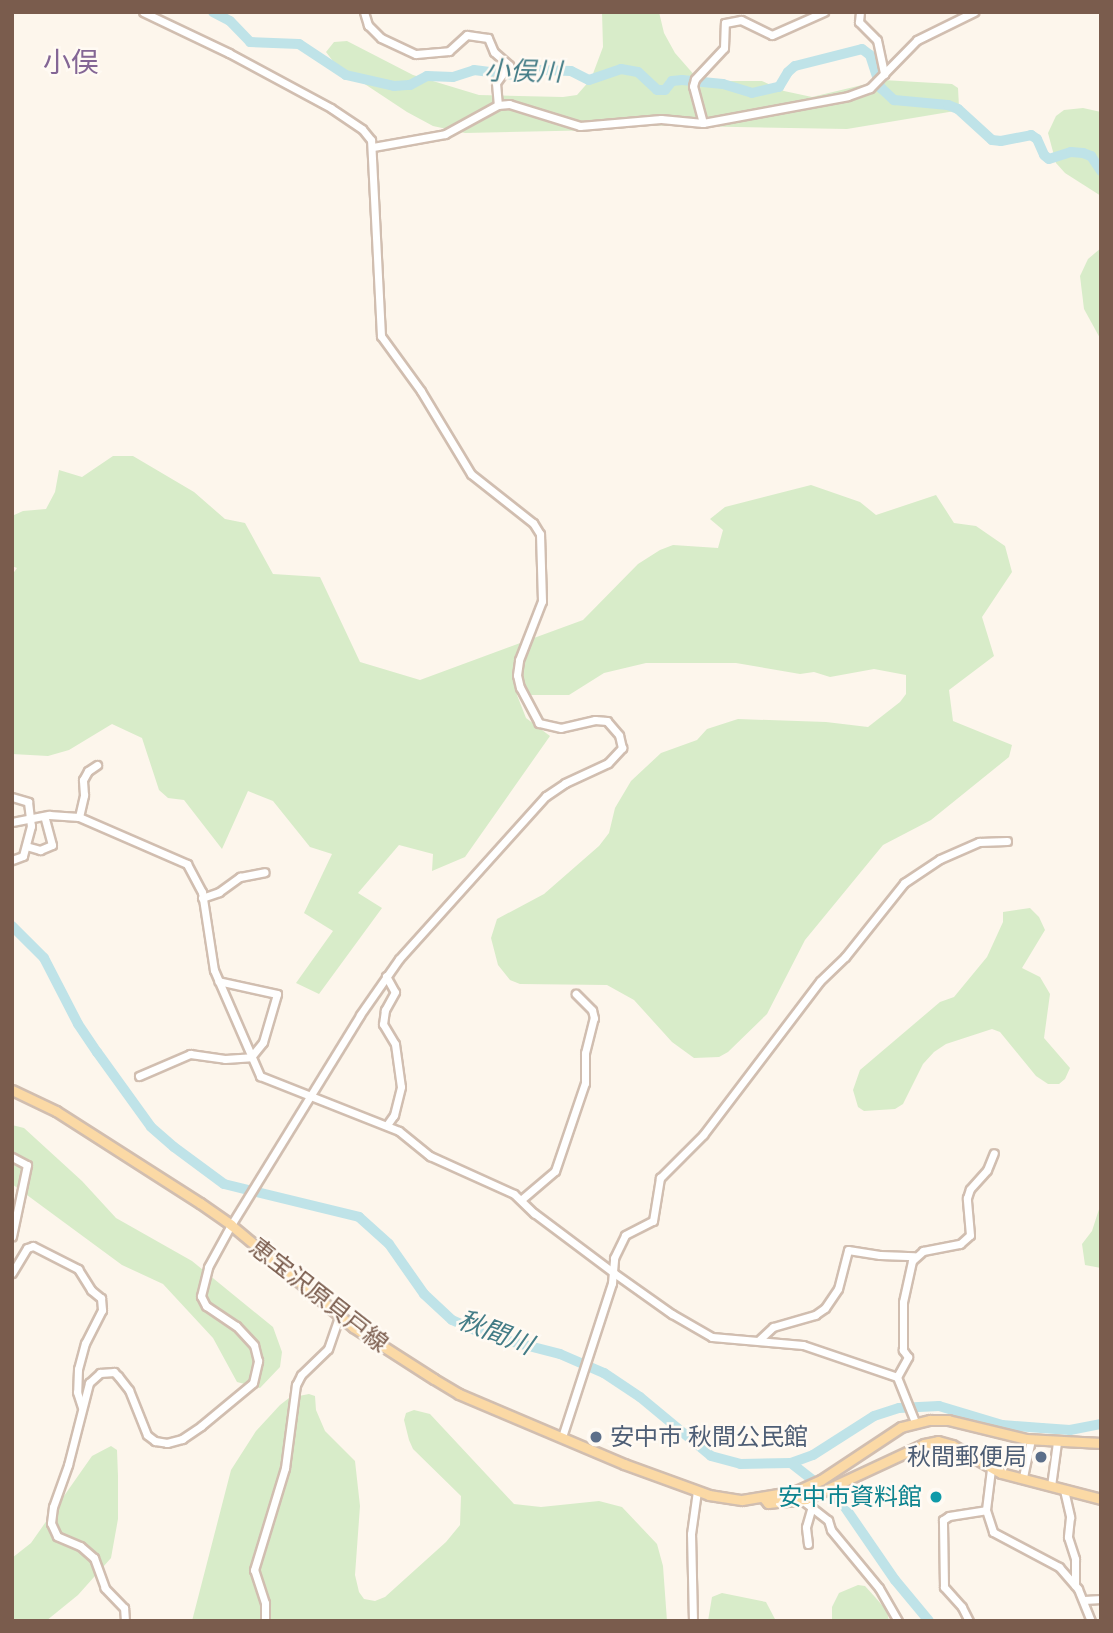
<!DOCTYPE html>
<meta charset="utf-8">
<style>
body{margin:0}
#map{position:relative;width:1113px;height:1633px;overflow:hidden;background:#fdf6ec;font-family:Raleway,"Noto Sans JP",sans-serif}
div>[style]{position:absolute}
.green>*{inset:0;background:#d8ecc9}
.river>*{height:10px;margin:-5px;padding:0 5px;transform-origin:5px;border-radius:5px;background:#bfe3e8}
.roads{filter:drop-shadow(2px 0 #d1beb0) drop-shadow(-2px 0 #d1beb0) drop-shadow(0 2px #d1beb0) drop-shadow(0 -2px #d1beb0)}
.minor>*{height:7px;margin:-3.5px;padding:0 3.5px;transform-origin:3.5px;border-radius:3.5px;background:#fff}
.major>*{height:9px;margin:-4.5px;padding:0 4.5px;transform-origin:4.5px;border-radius:4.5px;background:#fbd9a5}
.dots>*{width:19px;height:19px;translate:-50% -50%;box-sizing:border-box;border:4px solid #fffaf3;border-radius:50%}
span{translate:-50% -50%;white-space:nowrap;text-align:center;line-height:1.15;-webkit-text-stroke:5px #fffaf3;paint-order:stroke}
.street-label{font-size:24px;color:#7a5c4d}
.service-label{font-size:24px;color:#4e5e75}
.left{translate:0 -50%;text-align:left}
.right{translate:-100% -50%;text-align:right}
.culture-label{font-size:24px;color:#0d838f}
.water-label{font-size:26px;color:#437c86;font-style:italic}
.quarter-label{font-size:28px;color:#846695}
.frame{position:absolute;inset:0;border:14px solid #7a5c4d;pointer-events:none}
</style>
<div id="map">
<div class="green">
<div style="clip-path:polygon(602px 12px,659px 12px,664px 33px,675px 53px,696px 77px,705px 81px,762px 81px,784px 91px,812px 97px,883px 80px,952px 84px,958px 88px,959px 107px,955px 111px,847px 129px,627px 125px,603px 130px,465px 133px,433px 126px,407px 112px,336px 65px,326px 52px,334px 42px,347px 41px,413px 75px,479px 95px,563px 97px,577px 95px,591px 79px,603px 47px)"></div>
<div style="clip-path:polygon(1083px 108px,1101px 112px,1101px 196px,1065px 173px,1056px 163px,1048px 133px,1056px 116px,1064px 110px)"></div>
<div style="clip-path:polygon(1101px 248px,1101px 340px,1084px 309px,1080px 276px,1088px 259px)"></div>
<div style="clip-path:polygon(113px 456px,133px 456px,194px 492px,225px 519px,245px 523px,273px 574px,320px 577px,360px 662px,420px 680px,583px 620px,638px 564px,660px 550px,673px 545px,718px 548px,723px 530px,710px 519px,725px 507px,811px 485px,860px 502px,876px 515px,936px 495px,954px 523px,976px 526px,1005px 546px,1012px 572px,982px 617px,994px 656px,949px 690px,953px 721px,1012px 745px,1009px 757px,931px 820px,883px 845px,805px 940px,767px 1014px,728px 1052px,719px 1057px,694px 1058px,672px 1042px,634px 1000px,607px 985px,520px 984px,510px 980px,498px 965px,491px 938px,497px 919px,544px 894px,599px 846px,609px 833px,615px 808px,631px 781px,661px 753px,697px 740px,707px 729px,738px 719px,826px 722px,868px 727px,900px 702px,906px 694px,906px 675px,874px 669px,830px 677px,814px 672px,800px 674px,736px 663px,646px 663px,604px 673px,569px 695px,517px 695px,526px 718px,550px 736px,465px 857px,432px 871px,433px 854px,399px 845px,358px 893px,382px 908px,319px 994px,296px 983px,333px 931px,304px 913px,332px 854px,310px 847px,273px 801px,248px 791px,222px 849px,184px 800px,168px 798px,159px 790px,142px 738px,112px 724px,69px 750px,48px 756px,12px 754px,12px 575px,17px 568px,12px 566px,12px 516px,23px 511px,46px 509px,55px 492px,59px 470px,82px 477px)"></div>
<div style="clip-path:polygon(1030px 908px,1039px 917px,1045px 930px,1022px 968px,1040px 977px,1050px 994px,1044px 1038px,1070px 1068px,1065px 1079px,1059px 1084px,1048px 1084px,1036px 1076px,1000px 1032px,992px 1029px,946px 1044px,934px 1052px,923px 1064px,903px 1104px,895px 1109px,864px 1111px,858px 1107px,853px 1090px,860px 1070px,940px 1002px,954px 997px,987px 957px,1003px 922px,1003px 912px)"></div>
<div style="clip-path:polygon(12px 1125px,24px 1128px,82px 1181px,116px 1218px,192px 1261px,273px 1327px,282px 1352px,280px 1367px,260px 1388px,237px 1382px,213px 1338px,163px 1284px,122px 1265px,12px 1184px)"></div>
<div style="clip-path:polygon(1101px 1203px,1101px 1268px,1085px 1265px,1082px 1244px,1092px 1231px)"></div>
<div style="clip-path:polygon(309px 1394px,315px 1396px,316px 1410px,325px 1431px,355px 1461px,360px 1506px,355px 1575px,359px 1592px,364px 1599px,375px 1601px,385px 1597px,446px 1542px,460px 1525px,461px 1496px,413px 1449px,409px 1440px,404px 1420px,406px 1413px,414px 1410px,430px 1414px,514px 1504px,541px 1507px,599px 1501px,622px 1507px,657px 1544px,663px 1566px,667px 1621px,192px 1621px,231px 1470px,256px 1431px,280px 1405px,289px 1398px)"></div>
<div style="clip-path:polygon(111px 1446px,117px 1450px,118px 1476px,118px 1519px,111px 1558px,78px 1595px,46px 1621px,12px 1621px,12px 1558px,31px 1543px,92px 1456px)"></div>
<div style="clip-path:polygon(858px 1585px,865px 1586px,875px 1597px,887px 1611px,889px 1621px,832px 1621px,832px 1607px,839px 1593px)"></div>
<div style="clip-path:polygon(722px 1593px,766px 1602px,776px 1621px,708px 1621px,712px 1597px)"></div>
</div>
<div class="river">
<div style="left:213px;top:12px;width:19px;rotate:28deg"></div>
<div style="left:230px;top:21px;width:29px;rotate:46deg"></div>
<div style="left:250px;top:42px;width:49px;rotate:2.3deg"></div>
<div style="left:299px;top:44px;width:56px;rotate:33.4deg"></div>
<div style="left:346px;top:75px;width:49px;rotate:12.9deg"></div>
<div style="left:394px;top:86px;width:16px;rotate:-4deg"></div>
<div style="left:410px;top:85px;width:19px;rotate:-28deg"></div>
<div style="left:427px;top:76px;width:26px;rotate:2deg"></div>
<div style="left:453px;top:77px;width:22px;rotate:-18deg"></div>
<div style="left:474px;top:70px;width:48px;rotate:7.1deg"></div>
<div style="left:522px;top:76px;width:21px;rotate:-17deg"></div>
<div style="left:542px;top:70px;width:29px;rotate:2deg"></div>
<div style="left:571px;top:71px;width:20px;rotate:27deg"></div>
<div style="left:589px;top:80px;width:34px;rotate:-19deg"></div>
<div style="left:621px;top:69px;width:17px;rotate:10deg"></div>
<div style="left:638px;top:72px;width:26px;rotate:43deg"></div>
<div style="left:657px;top:90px;width:8px"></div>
<div style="left:665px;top:90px;width:11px;rotate:-52deg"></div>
<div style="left:672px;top:81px;width:10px;rotate:-6deg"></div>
<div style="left:682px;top:80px;width:41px;rotate:5.6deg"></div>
<div style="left:723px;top:84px;width:30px;rotate:17deg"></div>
<div style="left:752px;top:93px;width:28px;rotate:-13deg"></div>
<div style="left:779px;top:87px;width:17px;rotate:-59deg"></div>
<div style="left:788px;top:72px;width:9px;rotate:-41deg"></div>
<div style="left:795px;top:66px;width:69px;rotate:-14.2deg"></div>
<div style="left:862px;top:49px;width:10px;rotate:37deg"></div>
<div style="left:870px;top:55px;width:35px;rotate:72deg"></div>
<div style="left:881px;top:88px;width:18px;rotate:43deg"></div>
<div style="left:894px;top:100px;width:54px;rotate:5.3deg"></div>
<div style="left:948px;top:105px;width:11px;rotate:22deg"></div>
<div style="left:958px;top:109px;width:46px;rotate:42.4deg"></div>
<div style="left:992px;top:140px;width:9px;rotate:6deg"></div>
<div style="left:1001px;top:141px;width:31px;rotate:-11deg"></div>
<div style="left:1031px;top:135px;width:7px;rotate:34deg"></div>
<div style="left:1037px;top:139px;width:17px;rotate:66deg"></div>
<div style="left:1044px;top:155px;width:6px;rotate:39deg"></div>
<div style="left:1049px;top:159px;width:23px;rotate:-18deg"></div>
<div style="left:1071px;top:152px;width:12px;rotate:5deg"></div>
<div style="left:1083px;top:153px;width:9px;rotate:21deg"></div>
<div style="left:1091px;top:156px;width:18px;rotate:56deg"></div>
<div style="left:12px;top:926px;width:45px;rotate:45deg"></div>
<div style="left:44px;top:958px;width:74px;rotate:62.7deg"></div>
<div style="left:78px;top:1024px;width:34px;rotate:56deg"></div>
<div style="left:97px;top:1052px;width:92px;rotate:54.2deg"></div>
<div style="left:151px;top:1127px;width:30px;rotate:41deg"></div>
<div style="left:174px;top:1147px;width:62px;rotate:36.5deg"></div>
<div style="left:224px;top:1184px;width:139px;rotate:13.7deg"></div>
<div style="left:359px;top:1217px;width:40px;rotate:42deg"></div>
<div style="left:389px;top:1244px;width:61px;rotate:55deg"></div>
<div style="left:424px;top:1294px;width:38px;rotate:43deg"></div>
<div style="left:452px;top:1320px;width:37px;rotate:24deg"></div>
<div style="left:486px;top:1335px;width:76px;rotate:14.4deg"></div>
<div style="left:560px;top:1354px;width:48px;rotate:23.4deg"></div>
<div style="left:604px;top:1373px;width:43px;rotate:33.7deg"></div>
<div style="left:640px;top:1397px;width:92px;rotate:39.7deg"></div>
<div style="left:711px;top:1456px;width:30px;rotate:15deg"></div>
<div style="left:740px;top:1464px;width:51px;rotate:-1.1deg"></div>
<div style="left:791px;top:1463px;width:23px;rotate:-20deg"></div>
<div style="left:813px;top:1455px;width:72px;rotate:-32.6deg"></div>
<div style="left:874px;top:1416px;width:26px;rotate:-18deg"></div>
<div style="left:899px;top:1408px;width:40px;rotate:-2.9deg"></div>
<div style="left:939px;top:1406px;width:66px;rotate:16.8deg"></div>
<div style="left:1002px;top:1425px;width:40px;rotate:4.3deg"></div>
<div style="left:1042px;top:1428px;width:28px;rotate:4deg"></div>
<div style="left:1070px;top:1430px;width:32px;rotate:-11deg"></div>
<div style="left:791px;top:1463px;width:65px;rotate:38.1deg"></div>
<div style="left:842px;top:1503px;width:93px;rotate:55.5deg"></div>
<div style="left:895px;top:1580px;width:53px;rotate:50.3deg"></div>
</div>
<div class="roads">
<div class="minor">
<div style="left:364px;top:12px;width:14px;rotate:73deg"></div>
<div style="left:368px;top:25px;width:18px;rotate:45deg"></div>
<div style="left:381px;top:38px;width:38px;rotate:25deg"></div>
<div style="left:416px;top:54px;width:33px;rotate:-5deg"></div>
<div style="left:449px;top:51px;width:24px;rotate:-42deg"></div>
<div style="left:467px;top:35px;width:21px;rotate:8deg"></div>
<div style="left:488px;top:38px;width:15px;rotate:67deg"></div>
<div style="left:494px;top:52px;width:20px;rotate:41deg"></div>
<div style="left:509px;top:65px;width:22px;rotate:126deg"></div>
<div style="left:496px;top:83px;width:22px;rotate:85deg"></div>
<div style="left:860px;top:12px;width:10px;rotate:96deg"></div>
<div style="left:859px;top:22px;width:25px;rotate:45deg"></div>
<div style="left:877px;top:40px;width:35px;rotate:78deg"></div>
<div style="left:703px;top:123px;width:38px;rotate:-105deg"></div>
<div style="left:693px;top:86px;width:7px;rotate:-74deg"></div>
<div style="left:695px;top:79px;width:42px;rotate:-46.9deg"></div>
<div style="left:724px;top:48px;width:25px;rotate:-88deg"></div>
<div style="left:725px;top:23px;width:16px;rotate:-11deg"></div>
<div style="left:741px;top:20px;width:34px;rotate:26deg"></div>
<div style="left:772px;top:35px;width:57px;rotate:-23.9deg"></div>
<div style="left:373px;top:147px;width:73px;rotate:-10.2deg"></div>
<div style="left:445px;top:134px;width:60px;rotate:-28.7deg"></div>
<div style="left:498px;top:105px;width:11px;rotate:-5deg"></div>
<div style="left:509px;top:104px;width:74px;rotate:17.2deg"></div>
<div style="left:580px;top:126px;width:81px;rotate:-4.9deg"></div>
<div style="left:661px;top:119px;width:42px;rotate:5.4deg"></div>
<div style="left:703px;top:123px;width:147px;rotate:-10.5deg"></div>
<div style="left:848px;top:96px;width:23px;rotate:-20deg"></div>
<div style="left:870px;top:88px;width:67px;rotate:-45.6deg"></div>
<div style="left:917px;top:40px;width:64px;rotate:-26.2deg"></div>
<div style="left:12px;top:797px;width:17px;rotate:17deg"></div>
<div style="left:28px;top:802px;width:24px;rotate:83deg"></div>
<div style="left:31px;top:826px;width:31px;rotate:105deg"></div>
<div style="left:23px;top:856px;width:12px;rotate:160deg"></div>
<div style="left:79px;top:817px;width:23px;rotate:-77deg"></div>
<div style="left:84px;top:795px;width:15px;rotate:-94deg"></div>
<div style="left:83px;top:780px;width:10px;rotate:-61deg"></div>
<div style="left:88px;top:771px;width:11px;rotate:-34deg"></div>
<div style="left:12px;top:822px;width:38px;rotate:-11deg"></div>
<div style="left:49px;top:815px;width:30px;rotate:4deg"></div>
<div style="left:79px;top:817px;width:118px;rotate:23.5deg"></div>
<div style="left:187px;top:864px;width:32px;rotate:62deg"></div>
<div style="left:202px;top:892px;width:79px;rotate:81.3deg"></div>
<div style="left:214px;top:970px;width:116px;rotate:66.5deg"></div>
<div style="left:260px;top:1076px;width:149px;rotate:21.6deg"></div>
<div style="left:399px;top:1131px;width:40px;rotate:39deg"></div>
<div style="left:430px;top:1156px;width:92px;rotate:24.3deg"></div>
<div style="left:514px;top:1194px;width:28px;rotate:44deg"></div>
<div style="left:534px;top:1213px;width:100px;rotate:36.9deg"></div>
<div style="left:614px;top:1273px;width:71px;rotate:35.3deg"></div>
<div style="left:672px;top:1314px;width:46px;rotate:29.9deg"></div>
<div style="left:712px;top:1337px;width:91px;rotate:5deg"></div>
<div style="left:803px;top:1345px;width:99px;rotate:18.8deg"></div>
<div style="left:897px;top:1377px;width:48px;rotate:68.2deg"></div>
<div style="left:26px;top:846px;width:15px;rotate:16deg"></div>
<div style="left:40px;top:850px;width:13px;rotate:-23deg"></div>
<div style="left:52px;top:845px;width:30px;rotate:-105deg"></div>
<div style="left:202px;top:898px;width:18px;rotate:-19deg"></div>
<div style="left:219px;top:892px;width:26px;rotate:-36deg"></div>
<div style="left:240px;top:877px;width:25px;rotate:-11deg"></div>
<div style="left:386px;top:976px;width:18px;rotate:61deg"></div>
<div style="left:395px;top:992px;width:21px;rotate:119deg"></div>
<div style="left:385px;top:1010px;width:14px;rotate:98deg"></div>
<div style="left:383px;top:1024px;width:23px;rotate:59deg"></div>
<div style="left:395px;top:1044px;width:43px;rotate:82.1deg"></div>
<div style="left:401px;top:1087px;width:29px;rotate:104deg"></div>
<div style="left:394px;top:1115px;width:12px;rotate:125deg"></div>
<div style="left:139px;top:1076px;width:56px;rotate:-23.3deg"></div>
<div style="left:190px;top:1054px;width:35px;rotate:8deg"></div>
<div style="left:225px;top:1059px;width:26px;rotate:-4deg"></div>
<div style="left:251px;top:1057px;width:19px;rotate:-51deg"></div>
<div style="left:263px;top:1042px;width:50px;rotate:-73.7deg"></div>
<div style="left:277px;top:994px;width:60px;rotate:-167.6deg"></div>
<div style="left:12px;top:1157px;width:17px;rotate:28deg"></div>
<div style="left:27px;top:1165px;width:73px;rotate:101.9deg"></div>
<div style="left:522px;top:1199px;width:43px;rotate:-40.3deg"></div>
<div style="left:555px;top:1171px;width:93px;rotate:-71.2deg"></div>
<div style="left:585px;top:1083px;width:30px;rotate:-90deg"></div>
<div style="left:585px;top:1053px;width:36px;rotate:-76deg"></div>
<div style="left:594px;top:1018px;width:8px;rotate:-104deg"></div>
<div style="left:592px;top:1010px;width:23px;rotate:-135deg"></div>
<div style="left:12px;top:1273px;width:29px;rotate:-59deg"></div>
<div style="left:27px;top:1248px;width:6px;rotate:-18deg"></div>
<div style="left:33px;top:1246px;width:51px;rotate:27.1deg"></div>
<div style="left:78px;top:1269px;width:25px;rotate:58deg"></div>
<div style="left:91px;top:1290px;width:13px;rotate:39deg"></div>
<div style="left:101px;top:1298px;width:12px;rotate:85deg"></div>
<div style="left:102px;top:1310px;width:37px;rotate:117deg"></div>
<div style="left:85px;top:1343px;width:27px;rotate:105deg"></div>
<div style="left:78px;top:1369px;width:23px;rotate:92deg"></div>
<div style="left:77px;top:1392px;width:16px;rotate:72deg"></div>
<div style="left:759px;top:1340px;width:19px;rotate:-43deg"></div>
<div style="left:773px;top:1327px;width:44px;rotate:-15.9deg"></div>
<div style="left:815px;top:1315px;width:12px;rotate:-35deg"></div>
<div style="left:825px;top:1308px;width:23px;rotate:-56deg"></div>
<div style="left:838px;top:1289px;width:40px;rotate:-75.6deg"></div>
<div style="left:848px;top:1250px;width:32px;rotate:9deg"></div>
<div style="left:880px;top:1255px;width:34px;rotate:2deg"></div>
<div style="left:897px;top:1377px;width:23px;rotate:-61deg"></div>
<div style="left:908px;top:1357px;width:9px;rotate:-126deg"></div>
<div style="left:903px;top:1350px;width:48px;rotate:-90deg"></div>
<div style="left:903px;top:1302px;width:42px;rotate:-77.6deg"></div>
<div style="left:912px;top:1261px;width:15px;rotate:-42deg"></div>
<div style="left:923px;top:1251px;width:38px;rotate:-11deg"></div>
<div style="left:960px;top:1244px;width:13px;rotate:-42deg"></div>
<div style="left:970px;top:1235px;width:37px;rotate:-95deg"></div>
<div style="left:967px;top:1198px;width:9px;rotate:-72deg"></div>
<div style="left:970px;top:1189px;width:25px;rotate:-48deg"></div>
<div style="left:987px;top:1170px;width:18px;rotate:-68deg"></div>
<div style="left:562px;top:1437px;width:162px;rotate:-72deg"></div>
<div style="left:612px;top:1283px;width:25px;rotate:-85deg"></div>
<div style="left:614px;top:1258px;width:25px;rotate:-64deg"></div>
<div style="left:625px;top:1235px;width:31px;rotate:-27deg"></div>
<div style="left:653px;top:1221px;width:44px;rotate:-80.8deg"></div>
<div style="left:660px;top:1178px;width:61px;rotate:-45deg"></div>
<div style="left:703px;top:1135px;width:193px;rotate:-52.8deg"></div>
<div style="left:820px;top:981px;width:35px;rotate:-44deg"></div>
<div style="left:845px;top:957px;width:95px;rotate:-51.4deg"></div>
<div style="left:904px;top:883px;width:43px;rotate:-33.7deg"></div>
<div style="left:940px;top:859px;width:43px;rotate:-23.6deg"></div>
<div style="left:979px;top:842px;width:28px;rotate:-2deg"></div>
<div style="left:991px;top:1469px;width:41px;rotate:97deg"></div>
<div style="left:986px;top:1510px;width:23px;rotate:72deg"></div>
<div style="left:993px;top:1532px;width:75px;rotate:27.9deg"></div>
<div style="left:1059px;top:1567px;width:29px;rotate:49deg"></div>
<div style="left:1078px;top:1589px;width:35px;rotate:68deg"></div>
<div style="left:1023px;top:1477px;width:38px;rotate:-78deg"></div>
<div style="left:1051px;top:1486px;width:44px;rotate:-82.2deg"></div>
<div style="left:1064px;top:1490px;width:28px;rotate:77deg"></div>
<div style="left:1070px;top:1517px;width:20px;rotate:96deg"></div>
<div style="left:1068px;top:1537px;width:23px;rotate:72deg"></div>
<div style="left:1075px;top:1559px;width:26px;rotate:90deg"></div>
<div style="left:802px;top:1500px;width:33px;rotate:38deg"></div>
<div style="left:828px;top:1520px;width:10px;rotate:73deg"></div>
<div style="left:831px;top:1530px;width:75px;rotate:50.4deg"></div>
<div style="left:879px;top:1588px;width:38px;rotate:60deg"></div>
<div style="left:808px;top:1544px;width:17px;rotate:-97deg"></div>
<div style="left:806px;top:1527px;width:19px;rotate:-74deg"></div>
<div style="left:1084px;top:1600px;width:17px;rotate:-3deg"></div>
<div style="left:125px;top:1621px;width:13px;rotate:-94deg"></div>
<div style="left:124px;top:1608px;width:28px;rotate:-134deg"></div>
<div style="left:105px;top:1588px;width:32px;rotate:-110deg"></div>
<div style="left:94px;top:1558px;width:18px;rotate:-139deg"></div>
<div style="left:80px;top:1546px;width:25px;rotate:-157deg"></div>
<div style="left:57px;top:1536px;width:14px;rotate:-115deg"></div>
<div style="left:51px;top:1523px;width:16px;rotate:-83deg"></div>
<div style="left:53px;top:1507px;width:45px;rotate:-70.3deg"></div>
<div style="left:68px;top:1465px;width:85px;rotate:-75.6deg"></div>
<div style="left:89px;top:1383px;width:15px;rotate:-42deg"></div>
<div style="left:100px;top:1373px;width:14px;rotate:-4deg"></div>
<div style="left:114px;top:1372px;width:6px;rotate:45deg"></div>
<div style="left:118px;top:1376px;width:18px;rotate:52deg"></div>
<div style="left:129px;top:1390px;width:48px;rotate:68.2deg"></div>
<div style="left:147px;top:1435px;width:10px;rotate:37deg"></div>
<div style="left:155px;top:1441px;width:12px;rotate:9deg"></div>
<div style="left:167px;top:1443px;width:16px;rotate:-15deg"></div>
<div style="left:182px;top:1439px;width:23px;rotate:-34deg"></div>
<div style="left:201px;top:1426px;width:67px;rotate:-39.6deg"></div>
<div style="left:253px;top:1383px;width:23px;rotate:-77deg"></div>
<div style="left:258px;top:1361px;width:16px;rotate:-104deg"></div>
<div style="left:254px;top:1345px;width:26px;rotate:-133deg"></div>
<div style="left:236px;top:1326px;width:36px;rotate:-146deg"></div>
<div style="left:206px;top:1306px;width:11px;rotate:-117deg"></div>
<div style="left:201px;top:1296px;width:30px;rotate:-76deg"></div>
<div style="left:208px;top:1267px;width:48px;rotate:-61.3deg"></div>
<div style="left:231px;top:1225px;width:246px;rotate:-58.4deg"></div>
<div style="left:360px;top:1015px;width:68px;rotate:-55.1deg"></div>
<div style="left:399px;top:959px;width:219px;rotate:-48deg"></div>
<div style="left:546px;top:796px;width:23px;rotate:-34deg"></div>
<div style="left:565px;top:783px;width:47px;rotate:-24.9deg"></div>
<div style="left:608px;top:763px;width:21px;rotate:-47deg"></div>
<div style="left:622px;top:748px;width:13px;rotate:-103deg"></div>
<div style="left:619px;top:735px;width:18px;rotate:-131deg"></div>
<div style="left:607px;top:721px;width:12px;rotate:-175deg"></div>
<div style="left:595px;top:720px;width:35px;rotate:167deg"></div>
<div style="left:561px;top:728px;width:23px;rotate:-167deg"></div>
<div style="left:539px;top:723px;width:40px;rotate:-118deg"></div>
<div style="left:520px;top:688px;width:13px;rotate:-103deg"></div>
<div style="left:517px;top:675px;width:15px;rotate:-82deg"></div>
<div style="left:519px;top:660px;width:63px;rotate:-68.7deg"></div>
<div style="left:542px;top:601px;width:67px;rotate:-91.7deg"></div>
<div style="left:540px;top:534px;width:13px;rotate:-122deg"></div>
<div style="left:533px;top:523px;width:79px;rotate:-141.7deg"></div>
<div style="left:471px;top:474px;width:97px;rotate:-121.1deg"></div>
<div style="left:421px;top:391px;width:68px;rotate:-126deg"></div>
<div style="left:381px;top:336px;width:196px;rotate:-92.9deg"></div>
<div style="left:371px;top:140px;width:14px;rotate:-129deg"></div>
<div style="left:362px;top:129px;width:37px;rotate:-146deg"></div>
<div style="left:331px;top:108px;width:116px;rotate:-151.7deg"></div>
<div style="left:229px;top:53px;width:95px;rotate:-154.5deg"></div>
<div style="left:265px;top:1621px;width:18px;rotate:-90deg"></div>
<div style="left:265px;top:1603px;width:35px;rotate:-108deg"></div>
<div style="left:254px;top:1570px;width:107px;rotate:-73.1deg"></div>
<div style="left:285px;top:1468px;width:84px;rotate:-82.5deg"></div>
<div style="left:296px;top:1385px;width:11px;rotate:-63deg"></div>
<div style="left:301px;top:1375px;width:37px;rotate:-44deg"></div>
<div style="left:328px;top:1349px;width:34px;rotate:-71deg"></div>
<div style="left:693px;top:1621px;width:87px;rotate:-91.3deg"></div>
<div style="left:691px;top:1534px;width:43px;rotate:-82.1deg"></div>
<div style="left:969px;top:1621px;width:16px;rotate:-117deg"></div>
<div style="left:962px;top:1607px;width:27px;rotate:-132deg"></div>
<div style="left:944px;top:1587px;width:67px;rotate:-90.9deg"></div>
<div style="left:943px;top:1520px;width:7px;rotate:-34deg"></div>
<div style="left:949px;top:1516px;width:37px;rotate:-9deg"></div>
</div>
<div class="major">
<div style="left:12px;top:1090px;width:49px;rotate:25.5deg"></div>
<div style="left:56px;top:1111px;width:171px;rotate:32.6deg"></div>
<div style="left:200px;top:1203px;width:38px;rotate:35deg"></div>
<div style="left:231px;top:1225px;width:159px;rotate:39.9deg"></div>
<div style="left:353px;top:1327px;width:96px;rotate:32.7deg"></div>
<div style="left:434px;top:1379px;width:29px;rotate:31deg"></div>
<div style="left:459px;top:1394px;width:179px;rotate:23deg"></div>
<div style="left:624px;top:1464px;width:90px;rotate:20deg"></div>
<div style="left:709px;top:1495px;width:33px;rotate:9deg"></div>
<div style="left:742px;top:1500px;width:55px;rotate:-9.5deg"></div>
<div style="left:796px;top:1491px;width:27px;rotate:-24deg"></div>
<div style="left:821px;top:1480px;width:96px;rotate:-33.5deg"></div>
<div style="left:901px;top:1427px;width:30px;rotate:-14deg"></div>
<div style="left:930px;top:1420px;width:18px"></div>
<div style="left:948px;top:1420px;width:80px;rotate:13.7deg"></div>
<div style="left:1026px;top:1439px;width:75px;rotate:3.1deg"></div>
<div style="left:763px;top:1497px;width:8px;rotate:50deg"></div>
<div style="left:768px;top:1503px;width:38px;rotate:-6deg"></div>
<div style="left:806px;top:1499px;width:130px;rotate:-25deg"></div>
<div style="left:924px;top:1444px;width:14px;rotate:-12deg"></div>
<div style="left:938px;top:1441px;width:15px;rotate:16deg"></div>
<div style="left:952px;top:1445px;width:56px;rotate:29.7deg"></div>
<div style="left:1001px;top:1473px;width:103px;rotate:14.6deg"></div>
</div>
</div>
<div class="dots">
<div style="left:596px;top:1437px;background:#5c6f8a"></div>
<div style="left:1041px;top:1457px;background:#5c6f8a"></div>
<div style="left:936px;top:1497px;background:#0f9aa8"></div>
</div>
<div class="street-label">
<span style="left:319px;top:1295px;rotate:38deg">恵宝沢原貝戸線</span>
</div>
<div class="service-label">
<span class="left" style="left:610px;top:1437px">安中市 秋間公民館</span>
<span class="right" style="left:1027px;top:1457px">秋間郵便局</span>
</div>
<div class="culture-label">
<span class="right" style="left:922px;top:1497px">安中市資料館</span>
</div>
<div class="water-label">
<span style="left:523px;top:72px;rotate:1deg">小俣川</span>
<span style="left:495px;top:1333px;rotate:21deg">秋間川</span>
</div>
<div class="quarter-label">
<span style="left:71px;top:63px">小俣</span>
</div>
<div class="frame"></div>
</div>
